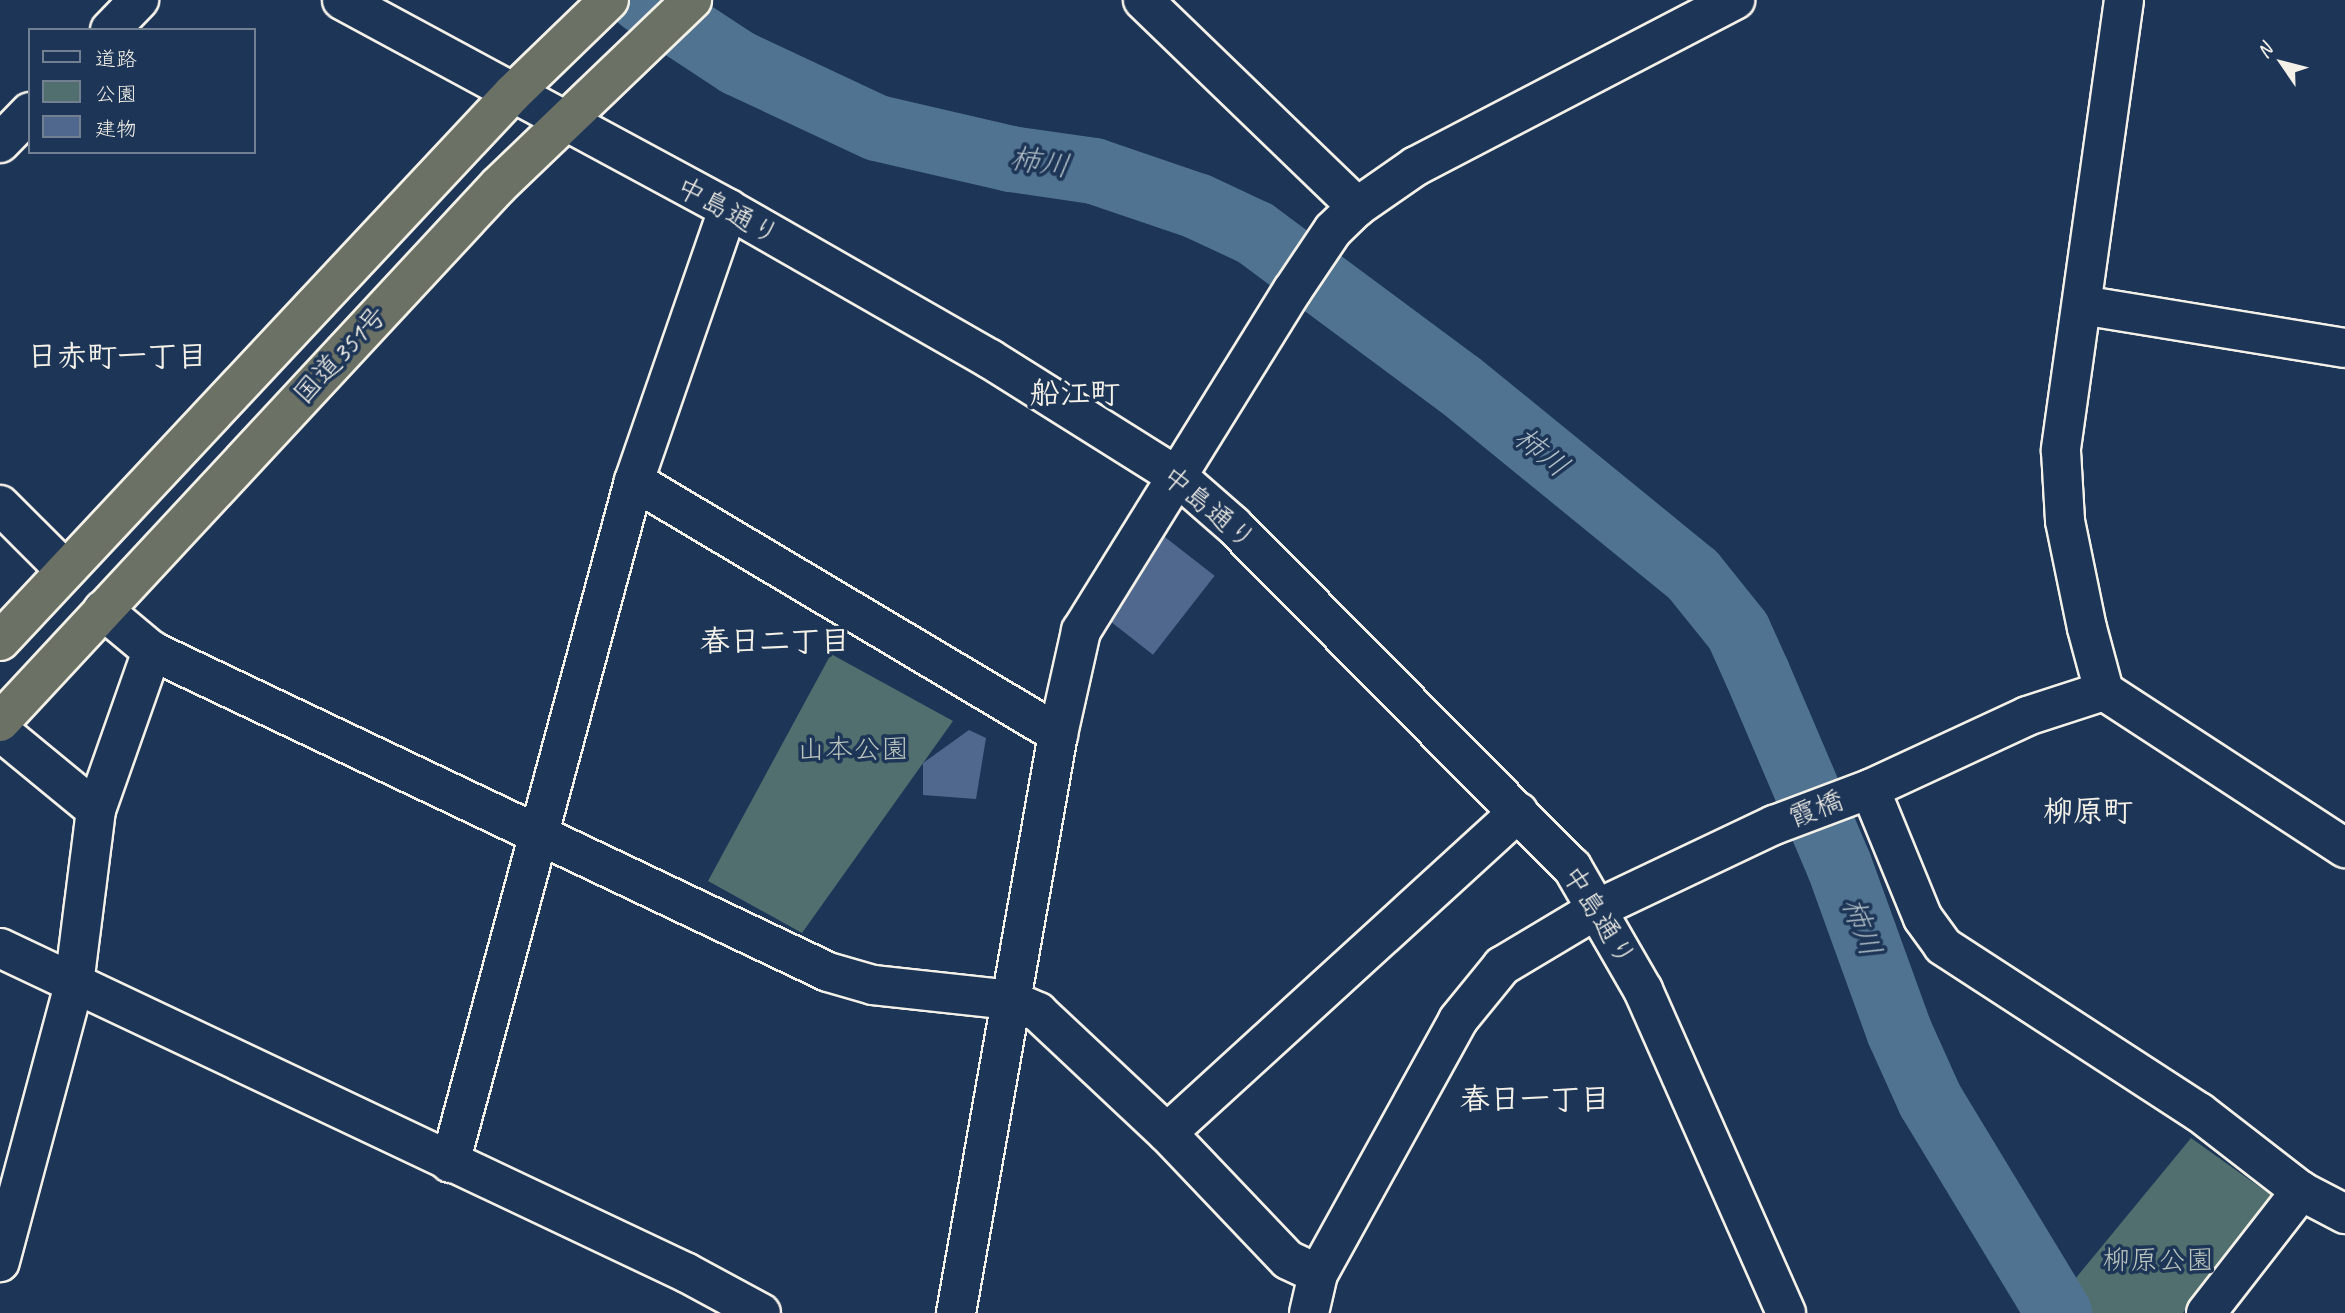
<!DOCTYPE html>
<meta charset="utf-8">
<style>
body{margin:0}
#map{position:relative;width:2345px;height:1313px;overflow:hidden;background:#1d3557;font-family:Caveat,"Klee One",sans-serif}
div>[style]{position:absolute}
.green>*{inset:0;background:#506f6e}
.river>*{height:66px;margin:-33px;padding:0 33px;transform-origin:33px;border-radius:33px;background:#507392}
.building>*{inset:0;background:#50688e;transform-origin:0 0}
.roads{filter:drop-shadow(2px 0 #f4f1e8) drop-shadow(-2px 0 #f4f1e8) drop-shadow(0 2px #f4f1e8) drop-shadow(0 -2px #f4f1e8)}
.minor>*{height:38px;margin:-19px;padding:0 19px;transform-origin:19px;border-radius:19px;background:#1d3557}
.highway>*{height:38px;margin:-19px;padding:0 19px;transform-origin:19px;border-radius:19px;background:#6b7165}
span{translate:-50% -50%;white-space:nowrap;text-align:center;line-height:1.15;-webkit-text-stroke:7px #1d3557;paint-order:stroke}
.street-label{font-size:28px;color:#f4f1e8}
.park-label{font-size:28px;color:#bbc4bd}
.water-label{font-size:30px;color:#b2bfc6;font-style:italic}
.neighbourhood-label{font-size:30px;color:#f4f1e8;font-weight:700}
.legend{position:absolute;left:28px;top:28px;width:228px;height:126px;box-sizing:border-box;background:#1d3557;border:2px solid #738091;margin:0;padding:9px 12px;list-style:none;font-size:21px;color:#f4f1e8}
.legend li{display:flex;align-items:center;gap:14px;height:35px}
.legend b{width:35px;border:2px solid #738091}
.north{position:absolute;left:2247px;top:28px;width:70px;height:70px;-webkit-text-stroke:5px #1d3557;paint-order:stroke;rotate:305deg;font-size:19px;font-weight:700;line-height:28px;text-align:center;color:#f4f1e8}
.north::after{content:'';display:block;margin:auto;width:24px;height:32px;background:#f4f1e8;clip-path:polygon(50% 0,100% 100%,50% 72%,0 100%)}
</style>
<div id="map">
<div class="green">
<div style="clip-path:polygon(831px 654px,953px 721px,802px 933px,708px 881px)"></div>
<div style="clip-path:polygon(2191px 1138px,2271px 1195px,2183px 1313px,2080px 1313px,2066px 1290px)"></div>
</div>
<div class="river">
<div style="left:642px;top:0;width:115px;rotate:33.3deg"></div>
<div style="left:738px;top:63px;width:153px;rotate:25.1deg"></div>
<div style="left:877px;top:128px;width:138px;rotate:13deg"></div>
<div style="left:1011px;top:159px;width:84px;rotate:8.2deg"></div>
<div style="left:1094px;top:171px;width:109px;rotate:18.8deg"></div>
<div style="left:1197px;top:206px;width:64px;rotate:25deg"></div>
<div style="left:1255px;top:233px;width:255px;rotate:36.6deg"></div>
<div style="left:1460px;top:385px;width:301px;rotate:39.2deg"></div>
<div style="left:1693px;top:575px;width:72px;rotate:51.2deg"></div>
<div style="left:1738px;top:631px;width:46px;rotate:65.7deg"></div>
<div style="left:1757px;top:673px;width:209px;rotate:66.9deg"></div>
<div style="left:1839px;top:865px;width:177px;rotate:70.1deg"></div>
<div style="left:1899px;top:1031px;width:76px;rotate:65.8deg"></div>
<div style="left:1930px;top:1100px;width:249px;rotate:58.8deg"></div>
</div>
<div class="building">
<div style="left:1161px;top:534px;width:68px;height:100px;rotate:38deg"></div>
<div style="clip-path:polygon(969px 730px,986px 738px,976px 799px,923px 795px,923px 763px)"></div>
</div>
<div class="roads">
<div class="minor">
<div style="left:342px;top:0;width:439px;rotate:28.4deg"></div>
<div style="left:728px;top:209px;width:302px;rotate:29.8deg"></div>
<div style="left:990px;top:359px;width:222px;rotate:32.1deg"></div>
<div style="left:1178px;top:477px;width:73px;rotate:41.1deg"></div>
<div style="left:1233px;top:525px;width:482px;rotate:45.3deg"></div>
<div style="left:1572px;top:867px;width:142px;rotate:60deg"></div>
<div style="left:1643px;top:990px;width:353px;rotate:66.1deg"></div>
<div style="left:1143px;top:0;width:298px;rotate:44deg"></div>
<div style="left:2124px;top:0;width:455px;rotate:98deg"></div>
<div style="left:2061px;top:451px;width:70px;rotate:86.7deg"></div>
<div style="left:2065px;top:521px;width:109px;rotate:78.4deg"></div>
<div style="left:2087px;top:628px;width:65px;rotate:74.9deg"></div>
<div style="left:2104px;top:691px;width:288px;rotate:33.1deg"></div>
<div style="left:110px;top:30px;width:42px;rotate:-46deg"></div>
<div style="left:0;top:143px;width:43px;rotate:-45.9deg"></div>
<div style="left:2082px;top:305px;width:266px;rotate:9.3deg"></div>
<div style="left:634px;top:481px;width:494px;rotate:30.8deg"></div>
<div style="left:0;top:505px;width:91px;rotate:45deg"></div>
<div style="left:103px;top:610px;width:64px;rotate:39.9deg"></div>
<div style="left:152px;top:651px;width:748px;rotate:25.4deg"></div>
<div style="left:828px;top:972px;width:47px;rotate:16.1deg"></div>
<div style="left:873px;top:985px;width:139px;rotate:6.2deg"></div>
<div style="left:1011px;top:1000px;width:30px;rotate:24deg"></div>
<div style="left:1038px;top:1012px;width:177px;rotate:43.2deg"></div>
<div style="left:1167px;top:1133px;width:175px;rotate:46.4deg"></div>
<div style="left:1288px;top:1260px;width:33px;rotate:25deg"></div>
<div style="left:0;top:731px;width:124px;rotate:39.5deg"></div>
<div style="left:96px;top:810px;width:176px;rotate:97.2deg"></div>
<div style="left:74px;top:985px;width:287px;rotate:105deg"></div>
<div style="left:1870px;top:789px;width:139px;rotate:67.7deg"></div>
<div style="left:1923px;top:918px;width:34px;rotate:54deg"></div>
<div style="left:1943px;top:946px;width:305px;rotate:33deg"></div>
<div style="left:2199px;top:1112px;width:129px;rotate:37.8deg"></div>
<div style="left:2301px;top:1191px;width:50px;rotate:27.6deg"></div>
<div style="left:96px;top:810px;width:169px;rotate:-70.6deg"></div>
<div style="left:0;top:948px;width:760px;rotate:25.32deg"></div>
<div style="left:687px;top:1273px;width:84px;rotate:28.4deg"></div>
<div style="left:1167px;top:1133px;width:476px;rotate:-42.4deg"></div>
<div style="left:450px;top:1163px;width:706px;rotate:-74.9deg"></div>
<div style="left:634px;top:481px;width:288px;rotate:-70.9deg"></div>
<div style="left:956px;top:1313px;width:588px;rotate:-80.01deg"></div>
<div style="left:1058px;top:734px;width:106px;rotate:-77.4deg"></div>
<div style="left:1081px;top:631px;width:400px;rotate:-58.2deg"></div>
<div style="left:1292px;top:291px;width:73px;rotate:-56.1deg"></div>
<div style="left:1333px;top:230px;width:33px;rotate:-44deg"></div>
<div style="left:1357px;top:207px;width:72px;rotate:-34.8deg"></div>
<div style="left:1416px;top:166px;width:360px;rotate:-27.5deg"></div>
<div style="left:1309px;top:1313px;width:40px;rotate:-77deg"></div>
<div style="left:1318px;top:1274px;width:290px;rotate:-61.1deg"></div>
<div style="left:1458px;top:1020px;width:70px;rotate:-50.8deg"></div>
<div style="left:1502px;top:966px;width:113px;rotate:-30.9deg"></div>
<div style="left:1599px;top:908px;width:194px;rotate:-25.4deg"></div>
<div style="left:1774px;top:825px;width:103px;rotate:-20.6deg"></div>
<div style="left:1870px;top:789px;width:173px;rotate:-24.9deg"></div>
<div style="left:2027px;top:716px;width:81px;rotate:-18deg"></div>
<div style="left:2206px;top:1313px;width:155px;rotate:-52.1deg"></div>
</div>
<div class="highway">
<div style="left:0;top:641px;width:749px;rotate:-46.89deg"></div>
<div style="left:512px;top:94px;width:135px;rotate:-44.1deg"></div>
<div style="left:0;top:722px;width:732px;rotate:-47.1deg"></div>
<div style="left:498px;top:186px;width:269px;rotate:-43.8deg"></div>
</div>
</div>
<div class="street-label">
<span style="left:728px;top:211px;rotate:28deg">中島通り</span>
<span style="left:340px;top:355px;rotate:-47deg">国道351号</span>
<span style="left:1209px;top:508px;rotate:40deg">中島通り</span>
<span style="left:1816px;top:809px;rotate:-21deg">霞橋</span>
<span style="left:1599px;top:916px;rotate:58deg">中島通り</span>
</div>
<div class="park-label">
<span style="left:853px;top:749px">山本公園</span>
<span style="left:2158px;top:1260px">柳原公園</span>
</div>
<div class="water-label">
<span style="left:1040px;top:162px;rotate:9deg">柿川</span>
<span style="left:1542px;top:452px;rotate:39deg">柿川</span>
<span style="left:1862px;top:927px;rotate:70deg">柿川</span>
</div>
<div class="neighbourhood-label">
<span style="left:117px;top:356px">日赤町一丁目</span>
<span style="left:1075px;top:393px">船江町</span>
<span style="left:775px;top:641px">春日二丁目</span>
<span style="left:2088px;top:811px">柳原町</span>
<span style="left:1535px;top:1099px">春日一丁目</span>
</div>
<ul class="legend">
<li><b style="height:9px;background:#1d3557"></b>道路</li>
<li><b style="height:19px;background:#506f6e"></b>公園</li>
<li><b style="height:19px;background:#50688e"></b>建物</li>
</ul>
<div class="north">N</div>
</div>
